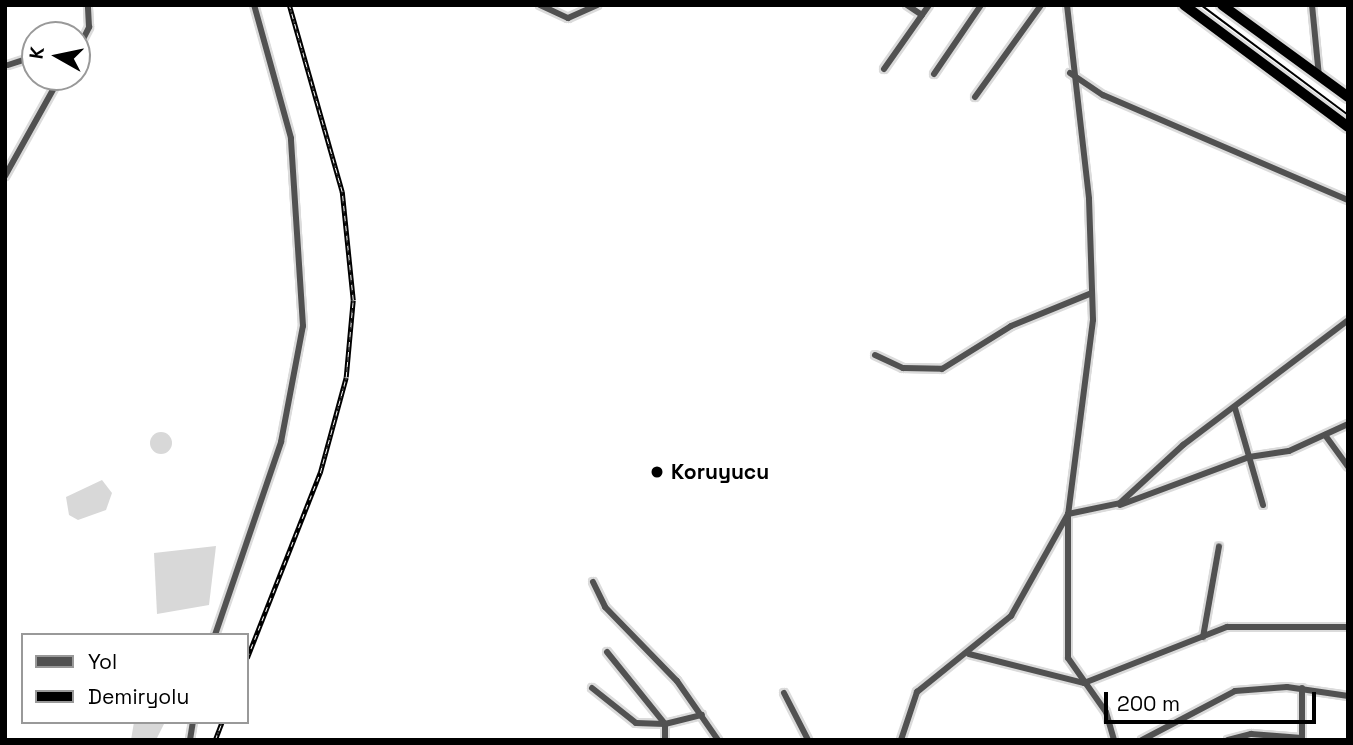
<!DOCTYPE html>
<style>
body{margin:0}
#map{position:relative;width:1353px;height:745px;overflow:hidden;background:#fff;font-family:"Space Grotesk",sans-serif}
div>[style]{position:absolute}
.green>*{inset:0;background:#d8d8d8}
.round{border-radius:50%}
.roads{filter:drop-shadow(2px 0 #dbdbdb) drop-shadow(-2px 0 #dbdbdb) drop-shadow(0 2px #dbdbdb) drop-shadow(0 -2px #dbdbdb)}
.street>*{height:6px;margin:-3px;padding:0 3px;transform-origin:3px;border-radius:3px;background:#515151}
.highway>*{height:10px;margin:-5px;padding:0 5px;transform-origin:5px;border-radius:5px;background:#000}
.tram>*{height:2px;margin:-1px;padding:0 1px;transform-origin:1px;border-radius:1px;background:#000}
.rail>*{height:4.5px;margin-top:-2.25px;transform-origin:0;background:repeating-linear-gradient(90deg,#fff 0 5px,#000 0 10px);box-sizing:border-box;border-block:2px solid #000}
.dots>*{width:19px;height:19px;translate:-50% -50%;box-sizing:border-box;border:4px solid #fff;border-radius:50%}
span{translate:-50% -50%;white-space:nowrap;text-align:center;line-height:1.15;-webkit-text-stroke:5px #fff;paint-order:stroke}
.poi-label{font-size:21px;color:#000;font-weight:700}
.left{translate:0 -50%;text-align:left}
.frame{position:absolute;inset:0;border:7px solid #000;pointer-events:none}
.legend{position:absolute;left:21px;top:633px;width:228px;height:91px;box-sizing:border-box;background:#fff;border:2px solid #999;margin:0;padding:9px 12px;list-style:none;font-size:21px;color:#000}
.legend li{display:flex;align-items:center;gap:14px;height:35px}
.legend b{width:35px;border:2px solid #999}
.north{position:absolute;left:21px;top:21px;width:70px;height:70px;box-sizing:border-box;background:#fff;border:2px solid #999;border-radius:50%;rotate:279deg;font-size:19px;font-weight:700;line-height:28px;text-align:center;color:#000}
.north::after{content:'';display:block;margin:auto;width:24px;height:32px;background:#000;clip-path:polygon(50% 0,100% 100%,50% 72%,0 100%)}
.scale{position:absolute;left:1104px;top:692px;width:212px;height:32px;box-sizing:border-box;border:4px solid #000;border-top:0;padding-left:9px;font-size:21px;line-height:24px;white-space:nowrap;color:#000;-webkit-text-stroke:5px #fff;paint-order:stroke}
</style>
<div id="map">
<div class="green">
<div class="round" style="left:150px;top:432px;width:22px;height:22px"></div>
<div style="clip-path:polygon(102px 480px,112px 493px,106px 510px,78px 520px,69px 515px,66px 497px)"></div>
<div style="clip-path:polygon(216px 546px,209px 605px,157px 614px,154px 553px)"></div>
<div style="clip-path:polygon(134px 722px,165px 722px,156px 740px,131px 740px)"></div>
</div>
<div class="roads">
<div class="street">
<div style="left:540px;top:5px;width:31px;rotate:25deg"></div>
<div style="left:568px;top:18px;width:32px;rotate:-24deg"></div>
<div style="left:907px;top:5px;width:18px;rotate:34deg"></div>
<div style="left:1067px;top:5px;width:195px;rotate:83.5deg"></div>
<div style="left:1089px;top:199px;width:121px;rotate:88.1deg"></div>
<div style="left:1093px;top:320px;width:196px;rotate:97.3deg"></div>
<div style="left:1068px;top:514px;width:144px;rotate:90deg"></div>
<div style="left:1068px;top:658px;width:66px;rotate:54.9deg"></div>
<div style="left:1106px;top:712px;width:29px;rotate:74deg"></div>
<div style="left:1312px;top:5px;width:71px;rotate:84.4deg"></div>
<div style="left:77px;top:51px;width:27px;rotate:-63deg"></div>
<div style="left:89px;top:27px;width:22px;rotate:-93deg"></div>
<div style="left:8px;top:65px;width:28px;rotate:-18deg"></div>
<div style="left:884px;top:69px;width:78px;rotate:-54.9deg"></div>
<div style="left:1070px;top:73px;width:40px;rotate:34deg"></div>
<div style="left:1103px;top:95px;width:267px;rotate:23.2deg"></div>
<div style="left:934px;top:74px;width:83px;rotate:-55.7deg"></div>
<div style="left:975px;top:97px;width:113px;rotate:-54.3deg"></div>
<div style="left:5px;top:176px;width:113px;rotate:-60.9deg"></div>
<div style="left:875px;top:355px;width:31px;rotate:25deg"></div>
<div style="left:903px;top:368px;width:39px;rotate:1deg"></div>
<div style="left:942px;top:369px;width:81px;rotate:-31.9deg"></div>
<div style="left:1011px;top:326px;width:87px;rotate:-22.2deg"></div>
<div style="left:1235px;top:408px;width:101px;rotate:73.9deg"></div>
<div style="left:1325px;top:435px;width:39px;rotate:54deg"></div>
<div style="left:1120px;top:505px;width:138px;rotate:-20.4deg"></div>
<div style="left:1249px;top:457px;width:40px;rotate:-8.5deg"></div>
<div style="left:1289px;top:451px;width:65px;rotate:-24.6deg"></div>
<div style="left:593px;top:582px;width:28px;rotate:64deg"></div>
<div style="left:605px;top:607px;width:103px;rotate:45.8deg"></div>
<div style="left:677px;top:681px;width:72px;rotate:55.2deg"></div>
<div style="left:215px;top:635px;width:204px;rotate:-71.1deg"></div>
<div style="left:281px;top:442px;width:118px;rotate:-79.3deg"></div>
<div style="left:303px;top:326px;width:188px;rotate:-93.7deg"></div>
<div style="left:291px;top:138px;width:138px;rotate:-105.5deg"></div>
<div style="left:1203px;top:637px;width:92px;rotate:-80deg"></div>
<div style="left:607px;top:652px;width:92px;rotate:51.1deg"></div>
<div style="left:665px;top:724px;width:16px;rotate:90deg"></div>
<div style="left:969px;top:654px;width:119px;rotate:14.2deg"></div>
<div style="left:1084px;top:683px;width:154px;rotate:-21.4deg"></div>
<div style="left:1227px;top:627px;width:121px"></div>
<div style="left:592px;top:688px;width:56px;rotate:38.5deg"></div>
<div style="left:636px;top:723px;width:29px;rotate:2deg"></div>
<div style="left:665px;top:724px;width:38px;rotate:-14deg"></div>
<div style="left:784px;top:693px;width:53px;rotate:62.9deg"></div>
<div style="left:190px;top:740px;width:18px;rotate:-81deg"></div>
<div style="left:901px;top:740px;width:51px;rotate:-71.6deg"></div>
<div style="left:917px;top:692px;width:121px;rotate:-39deg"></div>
<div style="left:1011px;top:616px;width:117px;rotate:-60.8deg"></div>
<div style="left:1068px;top:514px;width:53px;rotate:-11.9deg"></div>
<div style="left:1120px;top:503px;width:86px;rotate:-42.6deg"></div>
<div style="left:1183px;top:445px;width:207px;rotate:-37.1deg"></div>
<div style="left:1142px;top:740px;width:105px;rotate:-27.8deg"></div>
<div style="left:1235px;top:691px;width:52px;rotate:-4.4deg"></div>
<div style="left:1287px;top:687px;width:62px;rotate:8.4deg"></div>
<div style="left:1228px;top:740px;width:24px;rotate:-15deg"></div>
<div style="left:1251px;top:734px;width:51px;rotate:4.5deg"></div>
<div style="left:1302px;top:738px;width:50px;rotate:-90deg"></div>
</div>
<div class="highway">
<div style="left:1184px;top:5px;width:204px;rotate:36.6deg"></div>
<div style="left:1222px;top:5px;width:156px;rotate:36.1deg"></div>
</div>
</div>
<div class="tram">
<div style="left:1201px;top:5px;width:184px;rotate:36.8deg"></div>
</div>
<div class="rail">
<div style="left:247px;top:658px;width:199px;rotate:-68.5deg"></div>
<div style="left:320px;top:473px;width:99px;rotate:-74.8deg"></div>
<div style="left:346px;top:377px;width:77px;rotate:-84.8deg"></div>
<div style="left:353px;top:300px;width:109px;rotate:-95.8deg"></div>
<div style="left:342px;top:192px;width:194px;rotate:-105.8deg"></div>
<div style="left:215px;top:740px;width:19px;rotate:-69deg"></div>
</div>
<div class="dots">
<div style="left:657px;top:472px;background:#000"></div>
</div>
<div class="poi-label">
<span class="left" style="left:671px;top:472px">Koruyucu</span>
</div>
<div class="frame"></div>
<ul class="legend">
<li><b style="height:9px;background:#515151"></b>Yol</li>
<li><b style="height:9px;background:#000"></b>Demiryolu</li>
</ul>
<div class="north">K</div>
<div class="scale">200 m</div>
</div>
